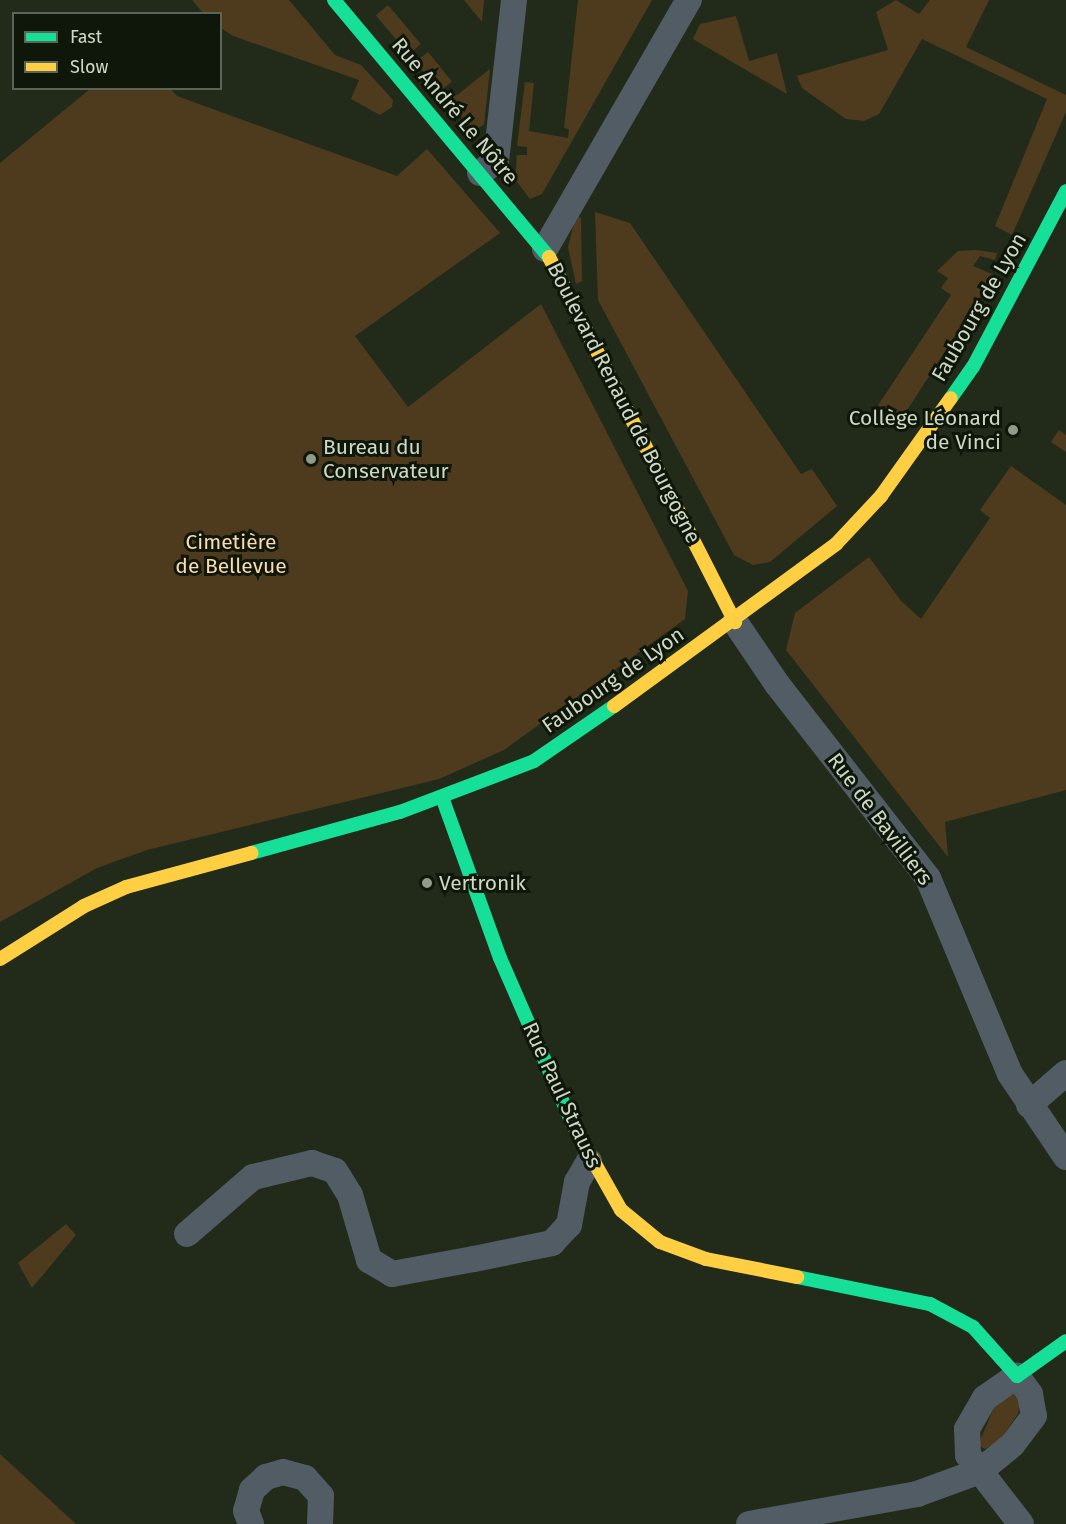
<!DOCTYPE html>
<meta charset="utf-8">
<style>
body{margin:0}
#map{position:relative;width:1066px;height:1524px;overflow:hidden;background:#222b1a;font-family:"Fira Sans",sans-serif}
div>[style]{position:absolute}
.green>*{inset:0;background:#4e3b1d;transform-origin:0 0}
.street>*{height:26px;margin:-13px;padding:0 13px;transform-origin:13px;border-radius:13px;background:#525c64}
.fast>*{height:14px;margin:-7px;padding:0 7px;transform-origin:7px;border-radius:7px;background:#16e098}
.slow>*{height:14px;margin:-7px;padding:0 7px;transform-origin:7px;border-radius:7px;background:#ffcf43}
.dots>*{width:16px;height:16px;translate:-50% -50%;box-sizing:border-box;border:3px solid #0f160a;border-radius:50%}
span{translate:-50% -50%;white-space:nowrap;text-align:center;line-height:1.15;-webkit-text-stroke:6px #0f160a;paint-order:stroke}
.street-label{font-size:21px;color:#ced8c7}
.poi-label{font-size:21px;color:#ced8c7}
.right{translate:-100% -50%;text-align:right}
.left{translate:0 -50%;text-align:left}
.park-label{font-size:21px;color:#fddaae}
.legend{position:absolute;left:12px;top:12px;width:210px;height:78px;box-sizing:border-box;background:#0f160a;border:2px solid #5b6456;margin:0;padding:8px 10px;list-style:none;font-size:18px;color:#ced8c7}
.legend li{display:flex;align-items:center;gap:12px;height:30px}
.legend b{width:30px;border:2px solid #5b6456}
</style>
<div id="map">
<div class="green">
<div style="clip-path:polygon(192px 0,289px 0,335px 55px,361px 65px,393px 100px,392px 107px,380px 115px,351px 99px,359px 80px,233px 36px,221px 28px,220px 14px,203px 13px)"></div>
<div style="clip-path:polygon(464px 0,484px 0,482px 22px)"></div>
<div style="clip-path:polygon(578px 0,652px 0,542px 194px,530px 199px,515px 179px,517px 155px,527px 155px,527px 147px,517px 146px,525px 82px,534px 83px,529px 131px,568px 138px,569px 129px,564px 128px)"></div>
<div style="clip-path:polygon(896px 0,919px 14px,930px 0,989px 0,966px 47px,1066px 95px,1066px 112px,1012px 235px,995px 226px,1047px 99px,922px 39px,879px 114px,864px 121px,846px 119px,802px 88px,797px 76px,888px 50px,876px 12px)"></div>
<div style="left:388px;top:5px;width:51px;height:16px;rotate:50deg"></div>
<div style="clip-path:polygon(736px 16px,749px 61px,777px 53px,787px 94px,693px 39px,700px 24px)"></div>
<div style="left:428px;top:52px;width:38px;height:16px;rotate:51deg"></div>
<div style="clip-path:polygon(490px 69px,484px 125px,474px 130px,444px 97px,452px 90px,457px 95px)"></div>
<div style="clip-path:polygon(90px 89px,171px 89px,177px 96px,397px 176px,427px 149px,500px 233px,355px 336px,408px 407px,541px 304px,688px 591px,685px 619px,504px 750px,439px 779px,147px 850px,97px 868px,0 922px,0 163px)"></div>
<div style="clip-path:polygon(595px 212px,630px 223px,801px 474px,812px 469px,837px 506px,770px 562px,753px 565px,734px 555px,598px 300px)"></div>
<div style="clip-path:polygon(576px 215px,581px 218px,582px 281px,576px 284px,568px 247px)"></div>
<div style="clip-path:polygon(976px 250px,997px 253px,995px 260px,980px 256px,973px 266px,994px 275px,897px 426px,875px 410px,951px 295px,941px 288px,948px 278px,937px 271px,958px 251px)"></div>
<div style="clip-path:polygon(1059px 430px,1066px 435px,1066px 452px,1051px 442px)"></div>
<div style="clip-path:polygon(1011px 466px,1066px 505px,1066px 790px,945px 822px,948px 857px,786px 650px,795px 613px,869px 557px,901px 601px,921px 619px,990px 518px,980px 510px)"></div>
<div style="clip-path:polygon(66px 1224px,76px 1235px,32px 1288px,18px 1263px)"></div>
<div style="clip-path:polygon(1014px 1394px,1020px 1401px,1018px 1414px,999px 1441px,985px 1449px,978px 1445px,997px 1401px)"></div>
<div style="clip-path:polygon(0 1454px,76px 1524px,0 1524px)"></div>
</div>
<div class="street">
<div style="left:480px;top:173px;width:20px;rotate:-37deg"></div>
<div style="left:496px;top:161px;width:162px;rotate:-83.6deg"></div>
<div style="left:545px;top:249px;width:288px;rotate:-60deg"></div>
<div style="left:735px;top:622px;width:75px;rotate:55.9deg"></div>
<div style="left:777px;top:684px;width:246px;rotate:52.1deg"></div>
<div style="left:928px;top:878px;width:212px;rotate:67.3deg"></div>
<div style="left:1010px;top:1074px;width:100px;rotate:56deg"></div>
<div style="left:1029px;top:1105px;width:49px;rotate:-40.9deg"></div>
<div style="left:187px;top:1234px;width:87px;rotate:-40.8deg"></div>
<div style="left:253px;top:1177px;width:61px;rotate:-13.3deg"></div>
<div style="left:312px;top:1163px;width:24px;rotate:19deg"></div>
<div style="left:335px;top:1171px;width:28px;rotate:58deg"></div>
<div style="left:350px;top:1195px;width:68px;rotate:73.7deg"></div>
<div style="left:369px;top:1260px;width:27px;rotate:31deg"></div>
<div style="left:392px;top:1274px;width:83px;rotate:-10.4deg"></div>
<div style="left:474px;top:1259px;width:80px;rotate:-11.6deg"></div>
<div style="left:552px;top:1243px;width:25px;rotate:-47deg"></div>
<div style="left:569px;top:1225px;width:44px;rotate:-79.5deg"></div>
<div style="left:577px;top:1182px;width:24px;rotate:-60deg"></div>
<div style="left:1017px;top:1376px;width:22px;rotate:54deg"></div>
<div style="left:1030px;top:1394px;width:22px;rotate:80deg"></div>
<div style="left:1034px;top:1416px;width:36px;rotate:127deg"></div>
<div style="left:1012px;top:1445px;width:41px;rotate:140.9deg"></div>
<div style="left:980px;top:1471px;width:20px;rotate:-127deg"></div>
<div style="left:968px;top:1455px;width:26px;rotate:-92deg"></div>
<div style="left:967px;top:1429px;width:36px;rotate:-60deg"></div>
<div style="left:985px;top:1398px;width:39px;rotate:-35deg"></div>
<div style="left:251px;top:1524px;width:14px;rotate:-111deg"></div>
<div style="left:246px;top:1511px;width:22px;rotate:-74deg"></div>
<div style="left:252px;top:1490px;width:19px;rotate:-43deg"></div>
<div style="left:266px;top:1477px;width:18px;rotate:-16deg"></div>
<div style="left:283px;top:1472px;width:23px;rotate:15deg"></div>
<div style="left:305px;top:1478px;width:24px;rotate:48deg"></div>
<div style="left:321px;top:1496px;width:28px;rotate:92deg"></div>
<div style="left:749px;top:1524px;width:171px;rotate:-10.1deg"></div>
<div style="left:917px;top:1494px;width:67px;rotate:-20.1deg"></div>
<div style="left:980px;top:1471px;width:67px;rotate:52.3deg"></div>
</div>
<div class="fast">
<div style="left:334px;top:0;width:335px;rotate:50.1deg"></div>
<div style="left:951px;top:398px;width:38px;rotate:-55deg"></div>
<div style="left:973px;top:367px;width:199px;rotate:-62.1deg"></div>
<div style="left:442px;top:797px;width:171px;rotate:70.2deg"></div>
<div style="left:500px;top:958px;width:180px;rotate:66.4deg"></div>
<div style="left:251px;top:853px;width:155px;rotate:-15.4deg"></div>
<div style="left:400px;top:812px;width:143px;rotate:-20.8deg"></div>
<div style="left:534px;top:761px;width:97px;rotate:-34.5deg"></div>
<div style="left:797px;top:1277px;width:136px;rotate:11.5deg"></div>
<div style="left:930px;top:1304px;width:49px;rotate:28.1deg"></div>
<div style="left:973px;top:1327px;width:66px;rotate:48.1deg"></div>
<div style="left:1017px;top:1376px;width:60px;rotate:-35.5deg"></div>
</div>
<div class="slow">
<div style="left:549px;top:257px;width:410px;rotate:63deg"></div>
<div style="left:614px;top:706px;width:275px;rotate:-36.1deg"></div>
<div style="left:836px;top:544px;width:66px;rotate:-46.8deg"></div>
<div style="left:881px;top:496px;width:120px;rotate:-54.5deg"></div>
<div style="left:0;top:959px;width:99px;rotate:-32.2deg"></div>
<div style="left:84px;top:906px;width:46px;rotate:-24.3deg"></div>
<div style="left:126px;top:887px;width:130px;rotate:-15.2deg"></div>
<div style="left:572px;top:1123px;width:100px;rotate:60.6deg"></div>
<div style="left:621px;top:1210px;width:50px;rotate:39.4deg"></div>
<div style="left:660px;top:1242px;width:49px;rotate:20.3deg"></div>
<div style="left:706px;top:1259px;width:93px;rotate:11.2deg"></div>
</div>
<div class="dots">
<div style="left:1013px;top:430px;background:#929b8a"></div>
<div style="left:311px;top:459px;background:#929b8a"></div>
<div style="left:427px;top:883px;background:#929b8a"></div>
</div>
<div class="street-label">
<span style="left:455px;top:111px;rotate:50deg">Rue André Le Nôtre</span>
<span style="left:979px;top:307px;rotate:-60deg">Faubourg de Lyon</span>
<span style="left:624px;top:403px;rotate:63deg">Boulevard Renaud de Bourgogne</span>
<span style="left:613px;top:680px;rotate:-35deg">Faubourg de Lyon</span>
<span style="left:880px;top:819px;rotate:53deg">Rue de Bavilliers</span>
<span style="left:562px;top:1095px;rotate:65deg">Rue Paul Strauss</span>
</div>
<div class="poi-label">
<span class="right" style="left:1001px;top:430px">Collège Léonard<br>de Vinci</span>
<span class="left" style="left:323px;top:459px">Bureau du<br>Conservateur</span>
<span class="left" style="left:439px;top:883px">Vertronik</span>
</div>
<div class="park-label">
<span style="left:231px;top:554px">Cimetière<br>de Bellevue</span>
</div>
<ul class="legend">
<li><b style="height:8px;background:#16e098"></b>Fast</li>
<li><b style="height:8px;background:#ffcf43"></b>Slow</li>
</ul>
</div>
